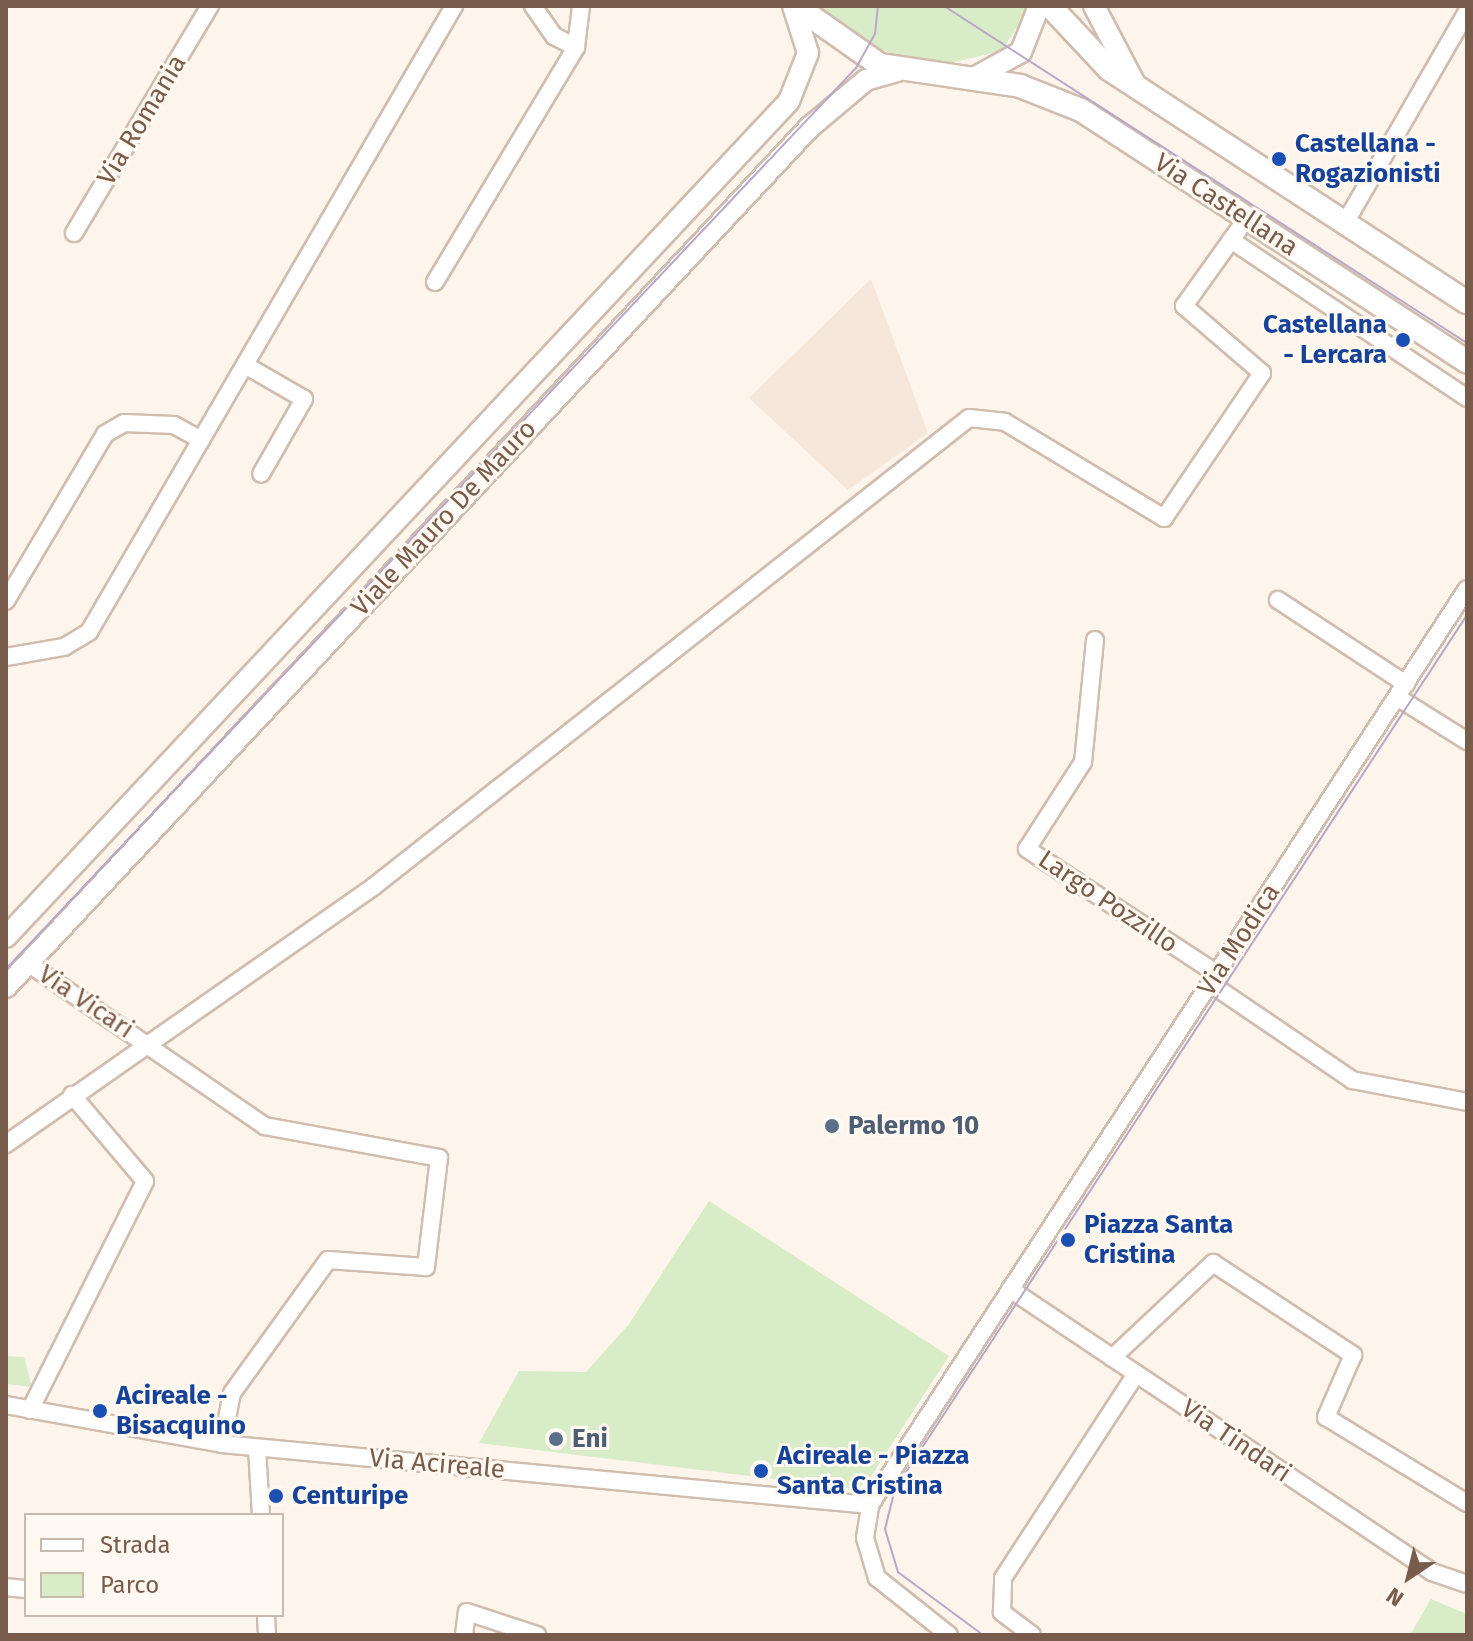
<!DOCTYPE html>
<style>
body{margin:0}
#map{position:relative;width:1473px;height:1641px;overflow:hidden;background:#fdf5eb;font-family:"Fira Sans",sans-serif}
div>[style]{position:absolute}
.residential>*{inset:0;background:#f5e7d9}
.green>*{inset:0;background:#d8ecc8}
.roads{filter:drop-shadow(2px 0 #d0bdaf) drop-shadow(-2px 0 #d0bdaf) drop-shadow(0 2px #d0bdaf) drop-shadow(0 -2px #d0bdaf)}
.minor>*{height:16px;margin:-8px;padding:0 8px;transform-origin:8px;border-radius:8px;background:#fff}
.tertiary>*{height:20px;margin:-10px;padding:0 10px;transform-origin:10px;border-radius:10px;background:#fff}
.secondary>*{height:22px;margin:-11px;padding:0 11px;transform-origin:11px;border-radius:11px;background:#fff}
.tram>*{height:2px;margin:-1px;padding:0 1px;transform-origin:1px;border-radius:1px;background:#b8a7c9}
.dots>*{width:22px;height:22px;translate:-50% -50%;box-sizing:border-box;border:4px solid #fff9f2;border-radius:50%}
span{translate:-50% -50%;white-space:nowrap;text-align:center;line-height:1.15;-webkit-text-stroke:6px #fff9f2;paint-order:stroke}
.street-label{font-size:26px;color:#795b4c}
.transit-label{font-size:26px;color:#164399;font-weight:700}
.left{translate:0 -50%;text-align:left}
.right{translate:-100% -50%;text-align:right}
.service-label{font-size:26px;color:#4e5e75;font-weight:700}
.frame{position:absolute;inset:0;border:8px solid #795b4c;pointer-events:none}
.legend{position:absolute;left:24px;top:1513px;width:260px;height:104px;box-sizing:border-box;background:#fff9f2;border:2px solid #c9bab0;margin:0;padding:10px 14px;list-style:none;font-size:24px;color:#795b4c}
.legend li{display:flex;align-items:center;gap:16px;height:40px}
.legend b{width:40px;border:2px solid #c9bab0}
.north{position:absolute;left:1369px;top:1537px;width:80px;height:80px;-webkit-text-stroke:6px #fff9f2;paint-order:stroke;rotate:215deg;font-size:22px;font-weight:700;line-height:32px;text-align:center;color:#795b4c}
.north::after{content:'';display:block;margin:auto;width:28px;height:36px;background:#795b4c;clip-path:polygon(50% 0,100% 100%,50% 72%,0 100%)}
</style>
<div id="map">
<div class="residential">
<div style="clip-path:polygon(871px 279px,928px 433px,848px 490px,749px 398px)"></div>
</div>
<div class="green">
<div style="clip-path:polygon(814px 6px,1025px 6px,1026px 12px,1002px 51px,937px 66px,870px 47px)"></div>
<div style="clip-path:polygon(709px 1201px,949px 1356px,868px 1481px,856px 1489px,479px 1443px,519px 1371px,586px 1372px,629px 1324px)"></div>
<div style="clip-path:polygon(6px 1356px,24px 1357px,32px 1387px,6px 1384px)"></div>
<div style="clip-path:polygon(1431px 1599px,1467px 1614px,1467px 1635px,1410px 1635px)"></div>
</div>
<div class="roads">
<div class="minor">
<div style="left:533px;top:6px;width:37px;rotate:55deg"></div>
<div style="left:554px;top:36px;width:25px;rotate:27deg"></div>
<div style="left:1345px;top:223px;width:244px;rotate:-60deg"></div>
<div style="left:74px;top:233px;width:265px;rotate:-59.1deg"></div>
<div style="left:1231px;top:240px;width:284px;rotate:33.8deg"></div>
<div style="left:435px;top:282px;width:274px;rotate:-59deg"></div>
<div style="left:576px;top:47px;width:41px;rotate:-83deg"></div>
<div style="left:245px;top:365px;width:68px;rotate:30deg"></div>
<div style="left:304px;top:399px;width:86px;rotate:119.8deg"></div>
<div style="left:1278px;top:600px;width:153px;rotate:33.3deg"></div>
<div style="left:6px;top:601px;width:194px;rotate:-59.3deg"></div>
<div style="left:105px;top:434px;width:22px;rotate:-30deg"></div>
<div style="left:124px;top:423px;width:50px;rotate:2.3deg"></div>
<div style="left:174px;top:425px;width:31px;rotate:29deg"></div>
<div style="left:1095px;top:640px;width:123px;rotate:95.6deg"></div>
<div style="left:1083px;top:762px;width:103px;rotate:122.8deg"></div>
<div style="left:1027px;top:849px;width:227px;rotate:33.3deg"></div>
<div style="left:6px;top:657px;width:59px;rotate:-9.8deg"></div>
<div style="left:64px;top:647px;width:29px;rotate:-31deg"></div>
<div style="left:89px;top:632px;width:725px;rotate:-59.75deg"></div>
<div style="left:1397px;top:697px;width:83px;rotate:32.2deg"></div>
<div style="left:29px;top:964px;width:286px;rotate:34.5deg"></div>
<div style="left:265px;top:1126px;width:177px;rotate:10.4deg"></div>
<div style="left:439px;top:1158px;width:110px;rotate:96.8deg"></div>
<div style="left:426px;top:1267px;width:98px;rotate:-175.9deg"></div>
<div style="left:328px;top:1260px;width:164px;rotate:125.8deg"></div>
<div style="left:232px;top:1393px;width:52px;rotate:101.1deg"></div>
<div style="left:1211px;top:984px;width:171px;rotate:34.2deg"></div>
<div style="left:1352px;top:1080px;width:117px;rotate:10.8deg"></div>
<div style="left:6px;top:1144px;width:448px;rotate:-35deg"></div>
<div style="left:373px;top:887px;width:758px;rotate:-38.2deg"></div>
<div style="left:969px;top:418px;width:36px;rotate:6deg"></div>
<div style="left:1005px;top:422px;width:186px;rotate:31.1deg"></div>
<div style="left:1164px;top:518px;width:175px;rotate:-55.9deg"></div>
<div style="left:1262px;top:373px;width:103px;rotate:-139.3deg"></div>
<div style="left:1184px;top:306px;width:108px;rotate:-54.4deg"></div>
<div style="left:1010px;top:1289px;width:508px;rotate:33.85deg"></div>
<div style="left:1432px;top:1572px;width:37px;rotate:19deg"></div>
<div style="left:1112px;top:1358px;width:139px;rotate:-43.2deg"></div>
<div style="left:1213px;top:1263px;width:168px;rotate:33.3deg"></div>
<div style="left:1353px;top:1355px;width:68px;rotate:113.5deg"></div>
<div style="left:1326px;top:1417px;width:165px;rotate:31.4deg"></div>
<div style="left:6px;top:1405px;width:219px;rotate:10.2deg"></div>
<div style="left:222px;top:1444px;width:651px;rotate:5.38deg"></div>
<div style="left:30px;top:1410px;width:256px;rotate:-63.3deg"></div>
<div style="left:145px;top:1181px;width:113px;rotate:-130.3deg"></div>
<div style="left:257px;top:1448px;width:67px;rotate:86.6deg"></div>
<div style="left:6px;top:1587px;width:20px;rotate:6deg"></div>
<div style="left:266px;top:1615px;width:20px;rotate:87deg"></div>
<div style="left:464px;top:1635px;width:23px;rotate:-83deg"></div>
<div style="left:467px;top:1612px;width:74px;rotate:18.2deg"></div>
<div style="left:949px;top:1635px;width:92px;rotate:-141.6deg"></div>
<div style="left:877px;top:1578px;width:42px;rotate:-106.7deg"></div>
<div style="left:865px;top:1538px;width:33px;rotate:-81deg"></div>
<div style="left:870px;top:1505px;width:1093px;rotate:-56.91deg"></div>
<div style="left:1032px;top:1635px;width:38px;rotate:-143deg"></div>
<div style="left:1002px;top:1612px;width:34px;rotate:-88deg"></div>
<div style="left:1003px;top:1578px;width:244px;rotate:-56.9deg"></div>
</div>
<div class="tertiary">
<div style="left:1094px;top:6px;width:90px;rotate:62.3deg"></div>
<div style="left:972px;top:79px;width:56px;rotate:-28.9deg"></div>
<div style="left:1021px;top:52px;width:49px;rotate:-68.6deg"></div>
<div style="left:6px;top:937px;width:1145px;rotate:-46.87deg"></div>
<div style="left:789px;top:101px;width:52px;rotate:-68.4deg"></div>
<div style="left:808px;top:53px;width:49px;rotate:-107.7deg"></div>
<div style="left:6px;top:987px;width:1177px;rotate:-46.93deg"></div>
<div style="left:810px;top:127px;width:73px;rotate:-40deg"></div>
<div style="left:866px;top:80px;width:33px;rotate:-16deg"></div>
</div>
<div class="secondary">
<div style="left:796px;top:6px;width:103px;rotate:35.1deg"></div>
<div style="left:880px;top:65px;width:142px;rotate:8.5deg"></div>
<div style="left:1020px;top:86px;width:66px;rotate:21.5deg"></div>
<div style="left:1081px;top:110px;width:461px;rotate:33.1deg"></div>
<div style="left:1050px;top:6px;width:86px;rotate:46.9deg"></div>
<div style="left:1109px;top:69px;width:427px;rotate:33.1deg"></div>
</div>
</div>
<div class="tram">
<div style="left:944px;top:6px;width:622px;rotate:32.8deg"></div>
<div style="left:6px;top:969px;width:1239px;rotate:-46.67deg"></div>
<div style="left:856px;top:68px;width:39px;rotate:-61deg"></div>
<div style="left:875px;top:34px;width:28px;rotate:-84deg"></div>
<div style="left:983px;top:1635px;width:106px;rotate:-143.5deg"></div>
<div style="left:898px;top:1572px;width:45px;rotate:-106.8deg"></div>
<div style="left:885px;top:1529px;width:41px;rotate:-76deg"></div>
<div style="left:895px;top:1489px;width:1045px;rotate:-56.8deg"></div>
</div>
<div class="dots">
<div style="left:1279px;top:159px;background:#1a4fb4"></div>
<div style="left:1403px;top:340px;background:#1a4fb4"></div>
<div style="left:832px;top:1126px;background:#5c6f8a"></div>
<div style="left:1068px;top:1240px;background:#1a4fb4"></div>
<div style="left:100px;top:1411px;background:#1a4fb4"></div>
<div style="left:556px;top:1439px;background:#5c6f8a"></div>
<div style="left:761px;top:1471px;background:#1a4fb4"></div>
<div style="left:276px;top:1496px;background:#1a4fb4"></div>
</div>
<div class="street-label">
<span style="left:142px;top:120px;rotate:-59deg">Via Romania</span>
<span style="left:1226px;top:205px;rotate:33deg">Via Castellana</span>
<span style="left:444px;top:518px;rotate:-47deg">Viale Mauro De Mauro</span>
<span style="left:1108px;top:902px;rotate:34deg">Largo Pozzillo</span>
<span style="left:1239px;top:940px;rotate:-57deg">Via Modica</span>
<span style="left:86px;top:1002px;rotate:34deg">Via Vicari</span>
<span style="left:1236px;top:1441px;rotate:34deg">Via Tindari</span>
<span style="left:437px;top:1464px;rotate:5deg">Via Acireale</span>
</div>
<div class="transit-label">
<span class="left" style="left:1295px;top:159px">Castellana -<br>Rogazionisti</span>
<span class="right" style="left:1387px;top:340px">Castellana<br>- Lercara</span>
<span class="left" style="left:1084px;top:1240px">Piazza Santa<br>Cristina</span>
<span class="left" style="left:116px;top:1411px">Acireale -<br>Bisacquino</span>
<span class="left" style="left:777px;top:1471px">Acireale - Piazza<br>Santa Cristina</span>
<span class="left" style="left:292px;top:1496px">Centuripe</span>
</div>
<div class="service-label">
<span class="left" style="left:848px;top:1126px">Palermo 10</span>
<span class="left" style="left:572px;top:1439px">Eni</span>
</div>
<div class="frame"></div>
<ul class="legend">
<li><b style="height:10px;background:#fff"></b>Strada</li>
<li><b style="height:22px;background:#d8ecc8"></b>Parco</li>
</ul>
<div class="north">N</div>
</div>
